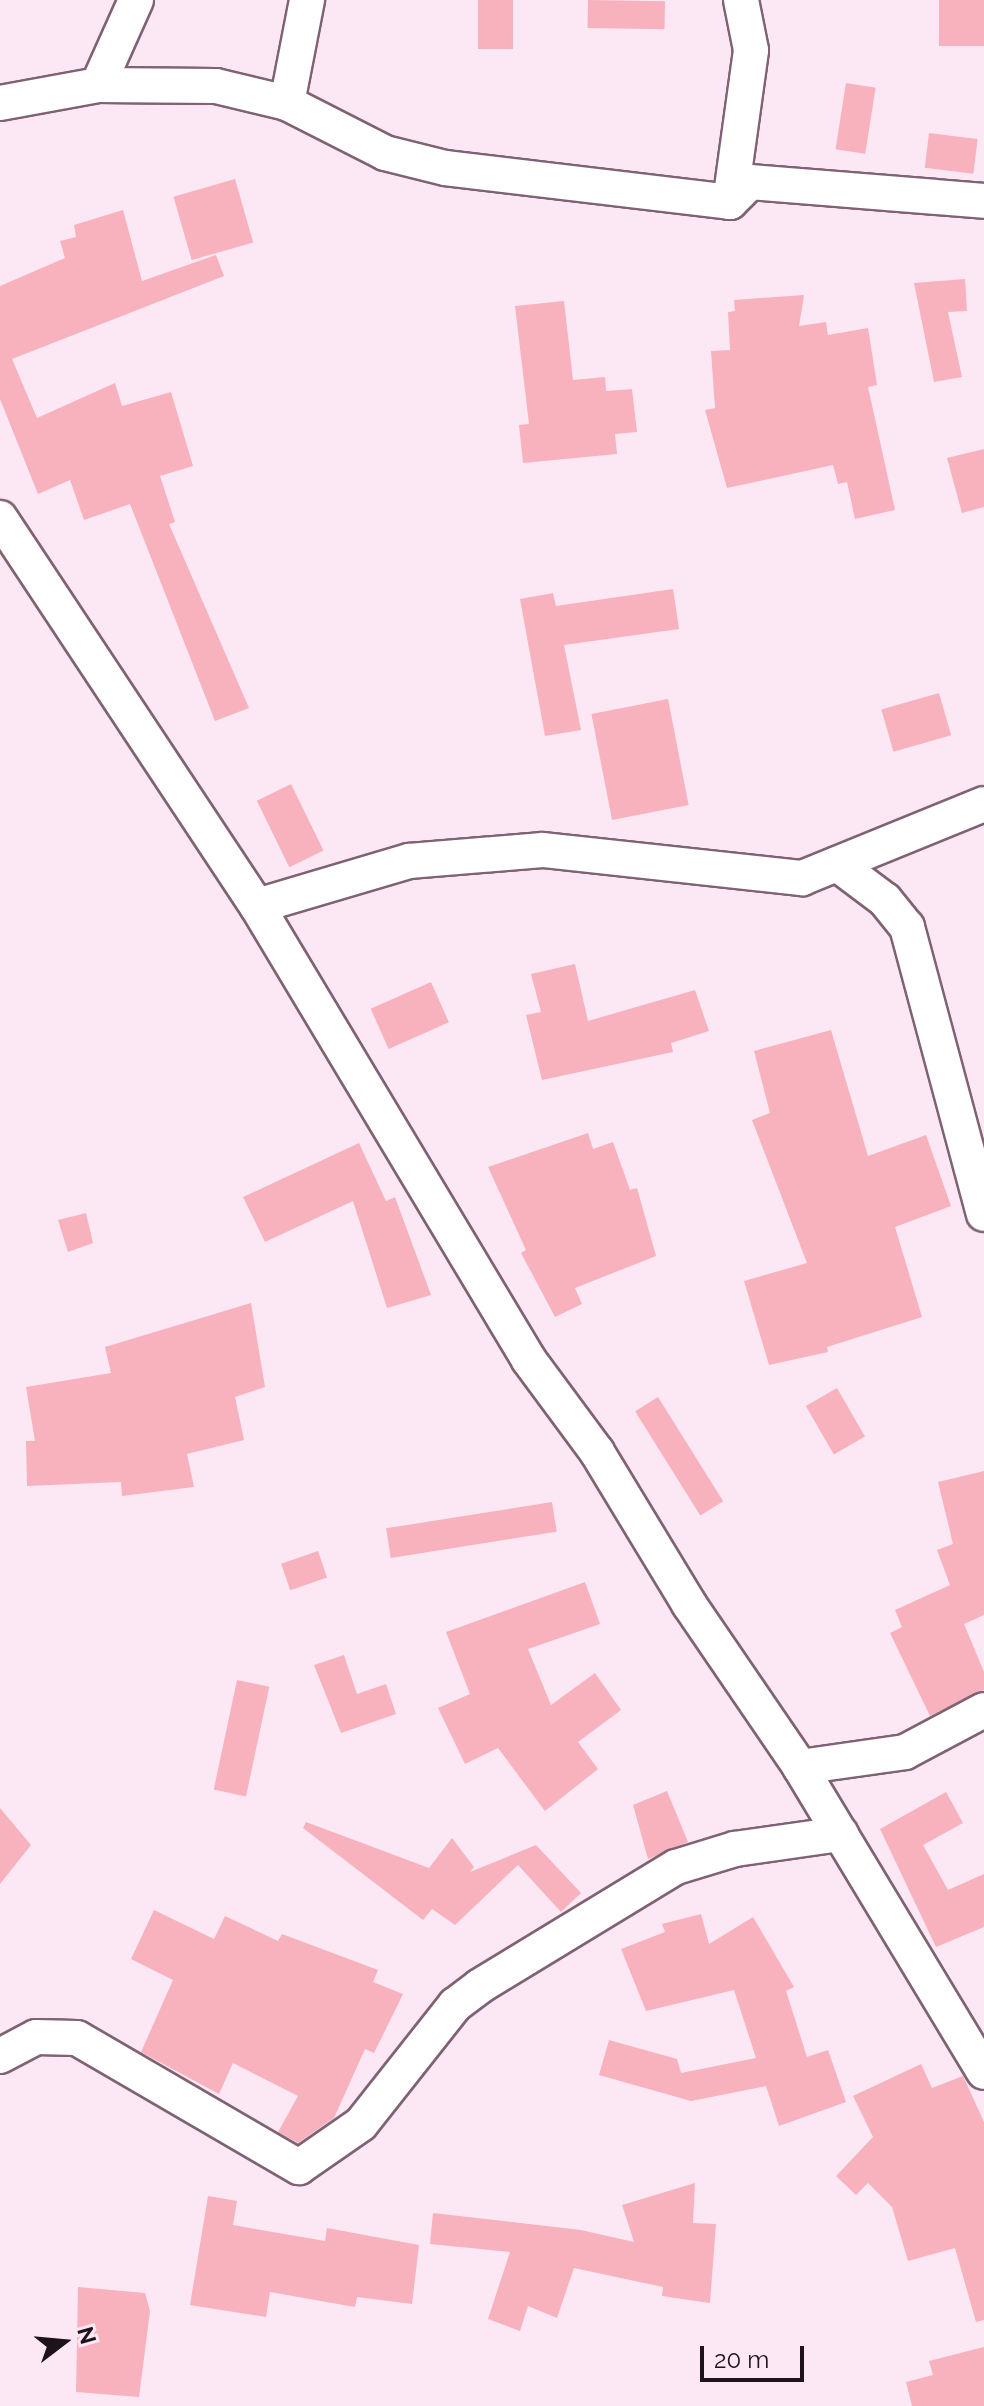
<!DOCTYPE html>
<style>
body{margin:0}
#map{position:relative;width:984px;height:2406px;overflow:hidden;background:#fce8f4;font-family:Raleway,sans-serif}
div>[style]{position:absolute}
.building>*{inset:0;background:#f7b2be;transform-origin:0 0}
.roads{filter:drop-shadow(2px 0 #7f6273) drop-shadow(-2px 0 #7f6273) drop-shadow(0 2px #7f6273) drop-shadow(0 -2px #7f6273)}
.minor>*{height:34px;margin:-17px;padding:0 17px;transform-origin:17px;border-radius:17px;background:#fff}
span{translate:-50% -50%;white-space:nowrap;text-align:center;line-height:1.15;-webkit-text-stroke:8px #fce8f4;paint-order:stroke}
.north{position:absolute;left:24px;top:2302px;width:80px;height:80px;-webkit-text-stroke:6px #fce8f4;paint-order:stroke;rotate:74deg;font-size:22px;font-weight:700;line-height:32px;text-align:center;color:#1e131a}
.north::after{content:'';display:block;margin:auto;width:28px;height:36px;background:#1e131a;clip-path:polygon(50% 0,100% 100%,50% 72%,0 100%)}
.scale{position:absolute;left:700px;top:2346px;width:104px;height:36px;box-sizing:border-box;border:4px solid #1e131a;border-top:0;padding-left:10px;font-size:24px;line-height:28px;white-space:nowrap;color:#1e131a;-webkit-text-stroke:6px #fce8f4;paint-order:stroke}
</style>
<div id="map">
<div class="building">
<div style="left:478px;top:0;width:35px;height:49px"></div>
<div style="left:588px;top:0;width:77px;height:28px;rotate:1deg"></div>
<div style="left:939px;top:0;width:45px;height:46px"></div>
<div style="left:846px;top:83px;width:30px;height:67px;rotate:9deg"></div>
<div style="left:929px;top:133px;width:49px;height:35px;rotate:7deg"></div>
<div style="left:235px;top:179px;width:66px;height:64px;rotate:74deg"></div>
<div style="clip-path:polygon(123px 210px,142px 281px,216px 255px,224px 276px,12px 359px,37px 418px,115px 383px,122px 406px,171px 392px,193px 466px,160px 476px,175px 522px,169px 524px,249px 708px,215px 721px,130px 504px,84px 520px,70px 480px,38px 494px,0 399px,0 286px,65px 258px,60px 241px,76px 237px,74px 225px)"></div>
<div style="clip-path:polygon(965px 279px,967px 311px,948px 312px,962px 377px,934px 382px,914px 283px)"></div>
<div style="clip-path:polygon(804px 295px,799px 326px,826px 322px,828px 335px,868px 328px,877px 385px,868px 387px,895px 510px,855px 519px,847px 482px,838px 484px,833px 465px,727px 488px,705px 410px,715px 408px,711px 351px,730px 350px,728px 312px,735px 311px,734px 300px)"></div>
<div style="clip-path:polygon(564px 301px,573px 380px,605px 377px,606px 391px,632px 389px,637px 432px,615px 434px,617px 454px,523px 463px,519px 425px,529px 424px,515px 306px)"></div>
<div style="clip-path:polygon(984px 449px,984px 507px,962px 513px,947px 458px)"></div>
<div style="clip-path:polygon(673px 589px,679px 629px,564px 645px,581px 730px,545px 736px,520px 599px,553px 593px,556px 606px)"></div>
<div style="left:939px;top:693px;width:44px;height:60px;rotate:74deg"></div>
<div style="left:668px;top:699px;width:108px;height:78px;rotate:79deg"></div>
<div style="left:291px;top:784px;width:74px;height:38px;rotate:64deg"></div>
<div style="clip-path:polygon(575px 964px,588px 1021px,695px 990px,709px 1031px,671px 1043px,673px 1052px,542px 1080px,526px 1015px,541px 1012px,531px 974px)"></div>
<div style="left:431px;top:982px;width:44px;height:66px;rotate:66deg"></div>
<div style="clip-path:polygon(831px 1030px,868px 1156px,926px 1135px,951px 1206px,895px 1227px,922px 1317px,827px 1347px,828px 1352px,769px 1365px,744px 1281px,807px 1263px,752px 1120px,770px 1113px,754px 1051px)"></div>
<div style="clip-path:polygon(588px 1133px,593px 1149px,613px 1142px,630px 1190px,637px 1188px,656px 1256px,575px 1288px,582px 1304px,555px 1317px,521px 1253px,526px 1250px,488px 1167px)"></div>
<div style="clip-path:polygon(359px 1143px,386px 1201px,395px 1197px,431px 1295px,387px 1308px,353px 1201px,265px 1242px,243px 1197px)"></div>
<div style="clip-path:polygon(86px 1213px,93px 1243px,68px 1252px,58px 1220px)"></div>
<div style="clip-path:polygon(251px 1303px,265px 1387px,235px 1397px,244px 1440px,187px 1454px,194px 1487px,122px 1496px,121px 1482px,27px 1486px,26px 1441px,35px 1441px,26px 1387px,111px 1373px,105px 1347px)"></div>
<div style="left:837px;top:1388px;width:56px;height:36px;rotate:60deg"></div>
<div style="left:658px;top:1397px;width:123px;height:27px;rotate:58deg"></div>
<div style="clip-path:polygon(984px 1471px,984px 1615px,964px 1624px,984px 1672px,984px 1690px,930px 1716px,890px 1633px,902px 1627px,895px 1610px,950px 1585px,937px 1550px,953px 1544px,938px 1482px)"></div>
<div style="left:552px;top:1502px;width:30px;height:168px;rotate:81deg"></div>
<div style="left:318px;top:1551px;width:28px;height:39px;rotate:71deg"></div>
<div style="clip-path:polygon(585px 1582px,600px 1624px,528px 1649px,551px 1705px,595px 1673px,621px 1710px,578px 1742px,598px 1769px,545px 1811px,498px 1748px,465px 1764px,438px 1708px,470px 1694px,446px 1632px)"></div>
<div style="clip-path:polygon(344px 1655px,357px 1694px,386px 1684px,396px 1714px,341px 1733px,314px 1665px)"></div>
<div style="left:237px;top:1680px;width:33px;height:112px;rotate:12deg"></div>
<div style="clip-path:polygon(667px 1791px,688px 1842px,648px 1859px,633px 1805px)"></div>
<div style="clip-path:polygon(946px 1792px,963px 1823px,923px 1845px,948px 1890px,984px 1874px,984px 1927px,936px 1947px,880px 1829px)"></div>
<div style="clip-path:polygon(0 1808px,31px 1845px,0 1884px)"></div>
<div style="clip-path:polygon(306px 1822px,429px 1868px,452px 1838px,474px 1867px,470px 1872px,536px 1845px,581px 1893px,561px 1912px,518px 1865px,455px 1925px,432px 1909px,423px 1920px,303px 1828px)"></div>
<div style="clip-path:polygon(154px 1910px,214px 1939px,225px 1916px,278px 1941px,282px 1934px,378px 1970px,373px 1982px,403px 1994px,374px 2053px,365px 2049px,334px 2118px,298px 2143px,278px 2132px,298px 2096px,233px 2063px,219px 2094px,141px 2052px,173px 1980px,131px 1959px)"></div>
<div style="clip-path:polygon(701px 1914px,709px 1944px,753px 1917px,794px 1987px,786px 1991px,807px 2057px,828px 2050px,846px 2102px,779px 2126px,766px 2086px,691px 2101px,599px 2075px,609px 2040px,677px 2059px,681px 2073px,756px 2058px,734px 1990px,646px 2011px,621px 1949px,665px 1932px,662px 1924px)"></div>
<div style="clip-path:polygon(921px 2064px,932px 2088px,963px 2076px,984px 2122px,984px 2320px,976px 2322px,955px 2248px,908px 2261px,892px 2207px,868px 2183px,856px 2195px,836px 2176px,873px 2137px,853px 2096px)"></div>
<div style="clip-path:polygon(695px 2183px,693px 2223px,716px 2224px,710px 2303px,662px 2296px,663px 2287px,574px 2268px,557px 2318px,528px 2306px,520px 2331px,488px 2319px,510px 2252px,430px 2244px,433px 2213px,581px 2230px,634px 2242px,622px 2205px)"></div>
<div style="clip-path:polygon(208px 2196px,237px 2201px,233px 2225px,325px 2241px,327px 2228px,419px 2245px,412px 2304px,357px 2297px,355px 2307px,270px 2292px,266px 2317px,190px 2305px)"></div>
<div style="clip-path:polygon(78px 2287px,145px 2293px,150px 2311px,139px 2397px,76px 2392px)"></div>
<div style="clip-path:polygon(984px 2347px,984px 2406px,912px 2406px,906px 2382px,933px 2375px,929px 2361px)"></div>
</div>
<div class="roads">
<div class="minor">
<div style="left:98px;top:85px;width:93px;rotate:-65.9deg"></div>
<div style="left:0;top:103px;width:100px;rotate:-10.4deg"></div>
<div style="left:98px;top:85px;width:118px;rotate:0.5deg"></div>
<div style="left:216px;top:86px;width:73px;rotate:13.5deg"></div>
<div style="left:287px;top:103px;width:110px;rotate:27deg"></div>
<div style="left:385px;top:153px;width:62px;rotate:14deg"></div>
<div style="left:445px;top:168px;width:287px;rotate:6.8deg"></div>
<div style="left:730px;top:202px;width:28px;rotate:-45deg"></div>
<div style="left:750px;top:182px;width:235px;rotate:4.6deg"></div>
<div style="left:287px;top:103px;width:105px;rotate:-79deg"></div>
<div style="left:730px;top:202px;width:153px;rotate:-82.1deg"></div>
<div style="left:751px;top:50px;width:51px;rotate:-101.3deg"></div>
<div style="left:0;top:518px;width:465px;rotate:56.5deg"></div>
<div style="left:257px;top:906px;width:529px;rotate:59.07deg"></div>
<div style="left:529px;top:1360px;width:114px;rotate:53.5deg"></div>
<div style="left:597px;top:1452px;width:178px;rotate:58.8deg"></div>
<div style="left:689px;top:1604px;width:197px;rotate:55.7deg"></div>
<div style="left:800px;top:1767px;width:356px;rotate:58.9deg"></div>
<div style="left:837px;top:864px;width:60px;rotate:36.9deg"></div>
<div style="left:885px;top:900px;width:35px;rotate:51deg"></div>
<div style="left:907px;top:927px;width:297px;rotate:75deg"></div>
<div style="left:257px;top:906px;width:159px;rotate:-16.5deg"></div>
<div style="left:409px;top:861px;width:134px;rotate:-4.7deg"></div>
<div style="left:543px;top:850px;width:261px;rotate:6.2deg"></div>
<div style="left:802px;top:878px;width:196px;rotate:-22.1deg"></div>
<div style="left:800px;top:1767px;width:106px;rotate:-8.1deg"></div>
<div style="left:905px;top:1752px;width:89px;rotate:-28deg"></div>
<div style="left:0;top:2056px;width:41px;rotate:-27.8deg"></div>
<div style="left:36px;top:2037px;width:41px;rotate:1.4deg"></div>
<div style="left:77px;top:2038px;width:257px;rotate:30.2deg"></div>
<div style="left:299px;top:2167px;width:75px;rotate:-34.7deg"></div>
<div style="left:361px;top:2124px;width:152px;rotate:-51.7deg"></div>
<div style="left:455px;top:2005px;width:31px;rotate:-37deg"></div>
<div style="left:480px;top:1986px;width:229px;rotate:-31.3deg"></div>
<div style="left:676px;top:1867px;width:62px;rotate:-17deg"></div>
<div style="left:735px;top:1849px;width:107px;rotate:-8.1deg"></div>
</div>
</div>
<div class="north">N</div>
<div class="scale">20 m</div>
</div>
